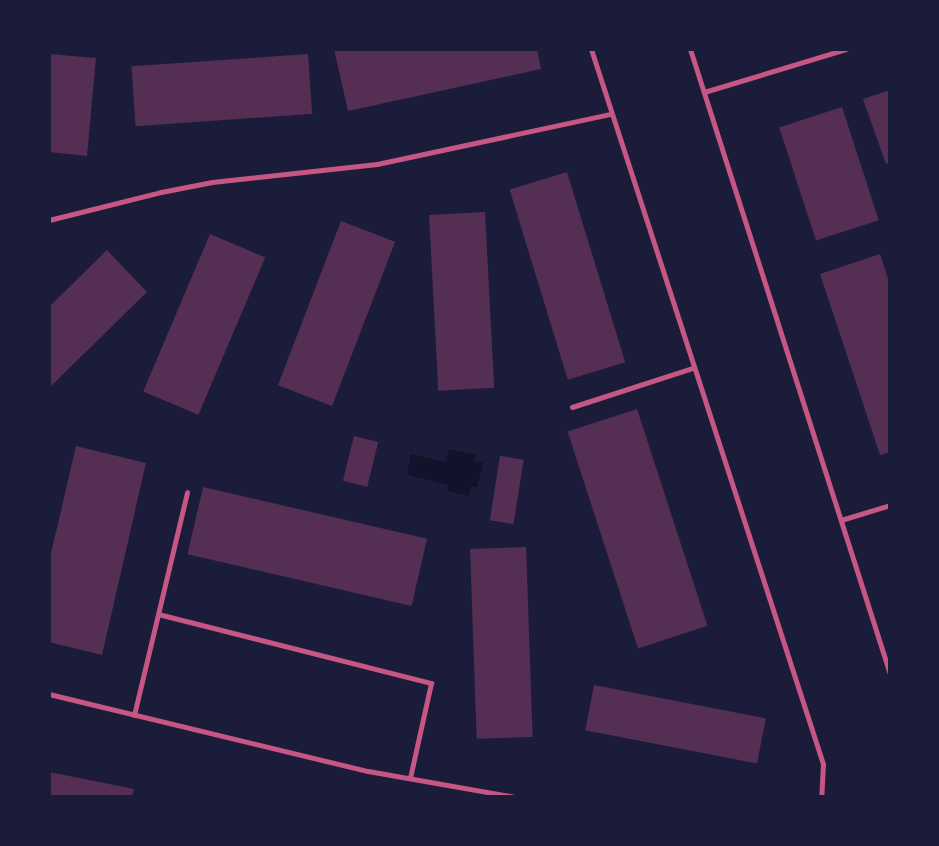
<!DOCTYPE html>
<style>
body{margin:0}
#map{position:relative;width:939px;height:846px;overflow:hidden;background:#1b1b3a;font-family:"Public Sans",sans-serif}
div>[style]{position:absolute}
.water>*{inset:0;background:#12122b}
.building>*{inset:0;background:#542f53;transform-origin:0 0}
.service>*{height:5px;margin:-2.5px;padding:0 2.5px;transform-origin:2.5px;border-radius:2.5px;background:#c65784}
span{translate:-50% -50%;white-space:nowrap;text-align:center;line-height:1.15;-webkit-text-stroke:6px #1b1b3a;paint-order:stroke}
.frame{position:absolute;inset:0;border:51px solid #1b1b3a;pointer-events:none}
</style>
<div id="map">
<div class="water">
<div style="clip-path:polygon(449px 449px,476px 455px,474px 461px,483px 463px,477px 487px,471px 486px,469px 496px,447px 491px,448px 485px,407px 475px,411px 454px,445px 462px)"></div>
</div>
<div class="building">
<div style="clip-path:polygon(334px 49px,537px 49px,541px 69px,348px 111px)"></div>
<div style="clip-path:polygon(49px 54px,96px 58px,87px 156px,49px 152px)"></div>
<div style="left:308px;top:54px;width:60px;height:177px;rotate:86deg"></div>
<div style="clip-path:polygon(890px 90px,890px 163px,886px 164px,863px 99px)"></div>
<div style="left:842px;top:107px;width:119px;height:66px;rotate:72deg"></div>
<div style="left:567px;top:172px;width:199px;height:60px;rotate:73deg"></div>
<div style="left:485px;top:212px;width:176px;height:56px;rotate:87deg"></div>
<div style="left:341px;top:221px;width:58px;height:176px;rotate:21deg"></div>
<div style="left:210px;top:234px;width:60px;height:171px;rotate:23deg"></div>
<div style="clip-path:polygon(107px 250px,147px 292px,49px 388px,49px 307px)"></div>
<div style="clip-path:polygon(880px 254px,890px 285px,890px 452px,880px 455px,820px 274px)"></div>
<div style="left:637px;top:409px;width:228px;height:73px;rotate:72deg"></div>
<div style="left:354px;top:436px;width:25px;height:46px;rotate:14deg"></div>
<div style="clip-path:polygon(76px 446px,146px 463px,102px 655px,49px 642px,49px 562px)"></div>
<div style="left:500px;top:456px;width:24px;height:65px;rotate:9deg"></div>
<div style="left:203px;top:487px;width:230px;height:69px;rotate:13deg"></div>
<div style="left:526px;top:547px;width:190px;height:56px;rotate:88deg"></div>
<div style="left:594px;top:685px;width:175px;height:46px;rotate:11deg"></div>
<div style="clip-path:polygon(49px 772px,134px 789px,132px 797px,49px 797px)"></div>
</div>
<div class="service">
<div style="left:591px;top:49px;width:752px;rotate:72.02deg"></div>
<div style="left:823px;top:764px;width:33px;rotate:93deg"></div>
<div style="left:690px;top:49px;width:656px;rotate:72.26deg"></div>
<div style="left:704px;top:92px;width:148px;rotate:-16.8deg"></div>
<div style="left:49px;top:220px;width:115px;rotate:-14deg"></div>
<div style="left:161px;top:192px;width:52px;rotate:-11.1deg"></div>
<div style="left:212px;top:182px;width:166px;rotate:-6.2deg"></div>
<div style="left:377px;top:164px;width:239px;rotate:-12.1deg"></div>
<div style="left:572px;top:407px;width:127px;rotate:-17.9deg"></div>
<div style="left:841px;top:520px;width:51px;rotate:-17deg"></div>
<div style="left:158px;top:614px;width:282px;rotate:14.2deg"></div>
<div style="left:431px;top:683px;width:97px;rotate:102.5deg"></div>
<div style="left:49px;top:694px;width:328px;rotate:13.6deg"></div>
<div style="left:368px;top:771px;width:149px;rotate:10deg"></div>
<div style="left:134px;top:715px;width:229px;rotate:-76.6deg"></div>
</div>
<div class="frame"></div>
</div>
